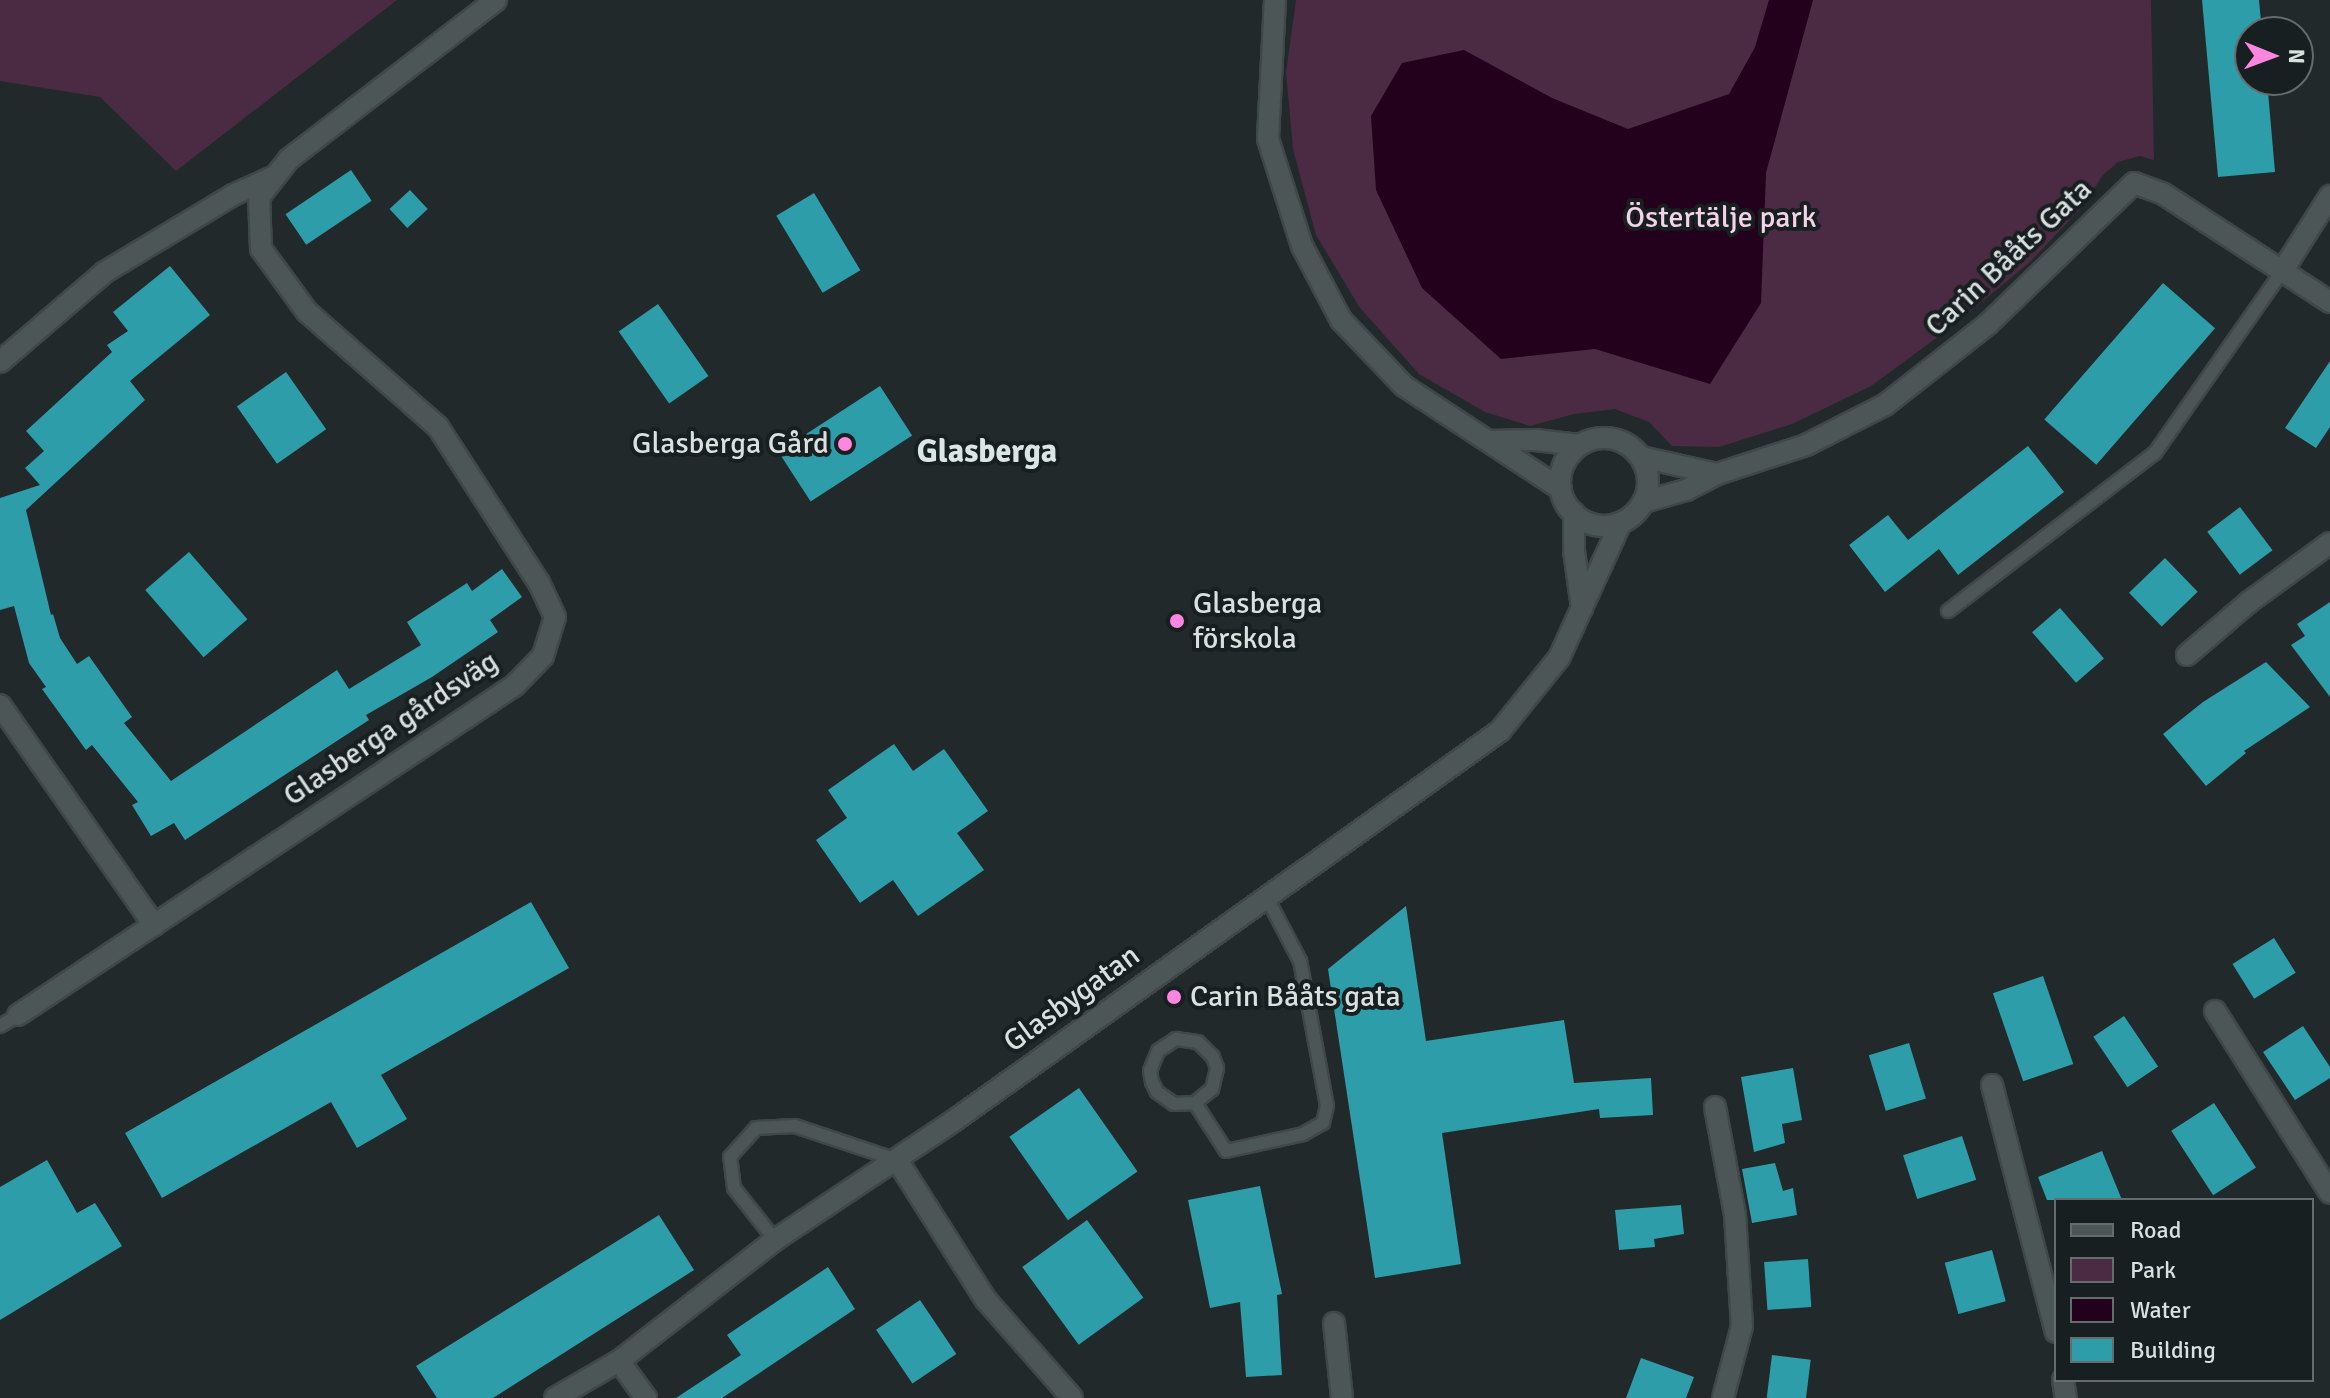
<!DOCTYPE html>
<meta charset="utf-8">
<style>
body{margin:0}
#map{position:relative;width:2330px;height:1398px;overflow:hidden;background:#21292a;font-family:Signika,sans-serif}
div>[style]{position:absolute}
.green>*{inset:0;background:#4b2a43}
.water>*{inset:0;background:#23001c}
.building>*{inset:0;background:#2d9daa;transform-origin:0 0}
.roads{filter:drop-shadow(2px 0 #404748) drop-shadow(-2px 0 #404748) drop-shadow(0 2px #404748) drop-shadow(0 -2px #404748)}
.lane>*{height:12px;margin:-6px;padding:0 6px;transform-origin:6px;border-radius:6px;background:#4d5657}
.street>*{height:20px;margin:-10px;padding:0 10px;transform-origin:10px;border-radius:10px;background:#4d5657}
.street>.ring{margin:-10px;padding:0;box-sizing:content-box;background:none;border:20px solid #4d5657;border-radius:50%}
.dots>*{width:22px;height:22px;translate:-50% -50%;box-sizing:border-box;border:4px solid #171f20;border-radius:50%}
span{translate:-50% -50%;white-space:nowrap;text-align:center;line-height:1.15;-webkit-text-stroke:8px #171f20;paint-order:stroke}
.park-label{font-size:30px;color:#f5d2ea}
.street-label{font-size:30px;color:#dadfe0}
.poi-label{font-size:30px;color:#dadfe0}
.right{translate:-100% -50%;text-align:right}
.left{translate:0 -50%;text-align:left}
.neighbourhood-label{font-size:32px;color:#dae5e6;font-weight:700}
.legend{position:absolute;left:2054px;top:1198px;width:260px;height:184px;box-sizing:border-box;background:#171f20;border:2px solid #656c6d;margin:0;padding:10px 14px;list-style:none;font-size:24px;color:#dadfe0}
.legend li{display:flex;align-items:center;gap:16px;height:40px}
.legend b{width:40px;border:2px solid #656c6d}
.north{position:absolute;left:2234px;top:16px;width:80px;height:80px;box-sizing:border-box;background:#171f20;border:2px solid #656c6d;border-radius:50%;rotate:91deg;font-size:22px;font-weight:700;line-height:32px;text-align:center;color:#dadfe0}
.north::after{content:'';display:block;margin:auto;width:28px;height:36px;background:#fe86e1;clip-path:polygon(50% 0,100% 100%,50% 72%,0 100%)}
</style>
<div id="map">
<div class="green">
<div style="clip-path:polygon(0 0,397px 0,176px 171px,100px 97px,0 81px)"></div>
<div style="clip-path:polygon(1296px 0,2151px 0,2154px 160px,2140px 156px,2118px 162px,2103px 175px,2082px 207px,2030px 262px,1950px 328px,1871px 386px,1792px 424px,1719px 447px,1672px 446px,1649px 422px,1615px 409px,1574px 414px,1530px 426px,1485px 412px,1419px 374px,1360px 308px,1316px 235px,1293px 149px,1286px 72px)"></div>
</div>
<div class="water">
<div style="clip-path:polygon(1769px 0,1813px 0,1766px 173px,1761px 303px,1710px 384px,1595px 349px,1501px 359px,1422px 288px,1376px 190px,1371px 116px,1402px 63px,1464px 50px,1552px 98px,1628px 129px,1729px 94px,1755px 47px)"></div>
</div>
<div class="building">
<div style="clip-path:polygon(2202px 0,2259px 0,2262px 32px,2250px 32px,2250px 80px,2267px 80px,2275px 172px,2218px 177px)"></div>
<div style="left:351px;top:170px;width:37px;height:79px;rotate:56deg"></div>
<div style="left:410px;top:190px;width:26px;height:28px;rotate:47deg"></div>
<div style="left:814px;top:193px;width:90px;height:44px;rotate:59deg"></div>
<div style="clip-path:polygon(170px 266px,210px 315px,130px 381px,145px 400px,26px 510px,51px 615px,53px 614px,60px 638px,77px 664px,89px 656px,132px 717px,124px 723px,171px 781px,337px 670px,349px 689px,421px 645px,407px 622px,467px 583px,472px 591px,502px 569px,522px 597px,490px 620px,498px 632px,432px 677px,366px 715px,369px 720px,185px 840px,174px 823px,151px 836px,132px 805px,138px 802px,92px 745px,86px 750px,42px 689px,46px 687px,29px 663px,14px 606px,0 610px,0 498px,40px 485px,25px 468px,44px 451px,26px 431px,112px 352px,107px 345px,128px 331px,113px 312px)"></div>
<div style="left:2163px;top:283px;width:69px;height:181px;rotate:41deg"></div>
<div style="left:658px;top:304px;width:88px;height:48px;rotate:55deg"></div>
<div style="clip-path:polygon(2330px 361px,2330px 427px,2316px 448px,2285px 428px)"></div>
<div style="left:286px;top:372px;width:70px;height:60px;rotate:55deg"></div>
<div style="left:880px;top:386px;width:59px;height:121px;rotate:57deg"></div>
<div style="clip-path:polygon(2028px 446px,2064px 492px,1958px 575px,1939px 549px,1885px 592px,1849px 545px,1888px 515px,1908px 540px)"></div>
<div style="left:2240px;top:507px;width:54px;height:41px;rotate:53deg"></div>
<div style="left:189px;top:552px;width:89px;height:58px;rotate:49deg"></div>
<div style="left:2165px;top:558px;width:47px;height:50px;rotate:46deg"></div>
<div style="clip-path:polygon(2330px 602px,2330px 697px,2291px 645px,2305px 636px,2297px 624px)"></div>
<div style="left:2060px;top:608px;width:67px;height:37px;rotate:49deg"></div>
<div style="clip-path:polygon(2266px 662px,2310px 707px,2244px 751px,2246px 753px,2206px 786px,2163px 734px,2203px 702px)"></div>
<div style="clip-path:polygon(894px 744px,913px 771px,944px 749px,988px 811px,957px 833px,984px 870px,918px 916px,893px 880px,860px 903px,816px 840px,847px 818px,828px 790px)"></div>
<div style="clip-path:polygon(531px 902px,569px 968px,381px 1075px,407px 1119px,357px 1148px,331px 1102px,162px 1198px,125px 1133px)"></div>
<div style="clip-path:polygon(1406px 906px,1426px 1041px,1564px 1020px,1574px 1083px,1651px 1078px,1653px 1115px,1600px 1118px,1599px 1109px,1442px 1133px,1461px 1264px,1375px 1278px,1328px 969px)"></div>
<div style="left:2274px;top:938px;width:41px;height:49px;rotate:58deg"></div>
<div style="left:2043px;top:976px;width:93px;height:53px;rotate:71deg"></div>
<div style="left:2124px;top:1016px;width:61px;height:37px;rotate:56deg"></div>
<div style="clip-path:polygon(2303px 1026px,2330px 1067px,2330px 1078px,2295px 1100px,2263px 1052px)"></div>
<div style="left:1909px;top:1043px;width:58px;height:42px;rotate:73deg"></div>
<div style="clip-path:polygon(1793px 1068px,1802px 1120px,1782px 1124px,1785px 1143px,1754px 1152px,1741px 1077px)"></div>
<div style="left:1079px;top:1088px;width:102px;height:85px;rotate:55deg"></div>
<div style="left:2214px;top:1103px;width:77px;height:51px;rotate:57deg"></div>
<div style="left:1962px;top:1136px;width:46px;height:62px;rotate:72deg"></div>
<div style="clip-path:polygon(2102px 1151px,2122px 1200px,2047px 1200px,2038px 1177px)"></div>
<div style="clip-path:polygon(47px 1160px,77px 1213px,95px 1203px,122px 1246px,0 1320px,0 1187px)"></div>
<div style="clip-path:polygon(1775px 1163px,1783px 1191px,1793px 1188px,1797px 1215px,1752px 1223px,1742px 1169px)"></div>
<div style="clip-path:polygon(1260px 1186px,1282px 1294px,1277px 1295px,1282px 1375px,1246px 1377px,1240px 1302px,1210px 1308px,1188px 1200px)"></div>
<div style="clip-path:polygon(1681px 1205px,1684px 1234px,1654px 1239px,1655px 1247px,1619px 1250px,1615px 1210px)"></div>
<div style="clip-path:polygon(659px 1215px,694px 1270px,493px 1398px,437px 1398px,416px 1366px)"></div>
<div style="left:1087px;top:1220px;width:96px;height:80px;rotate:54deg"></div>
<div style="left:1992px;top:1250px;width:53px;height:49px;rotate:75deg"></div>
<div style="left:1808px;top:1259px;width:48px;height:44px;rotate:86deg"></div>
<div style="clip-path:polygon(828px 1267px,855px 1309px,722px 1398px,676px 1398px,741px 1355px,727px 1335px)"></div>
<div style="left:920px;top:1300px;width:65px;height:53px;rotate:56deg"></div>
<div style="left:1772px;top:1355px;width:39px;height:43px;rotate:7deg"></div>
<div style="clip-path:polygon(1641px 1358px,1694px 1377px,1686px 1398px,1626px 1398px)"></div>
</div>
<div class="roads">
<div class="lane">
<div style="left:1948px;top:611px;width:260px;rotate:-37.4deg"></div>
<div style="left:2155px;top:453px;width:223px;rotate:-55deg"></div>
<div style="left:0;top:1026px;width:21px;rotate:-31deg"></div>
<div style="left:1195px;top:1103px;width:21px;rotate:177deg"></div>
<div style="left:1174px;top:1104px;width:21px;rotate:-145deg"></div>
<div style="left:1157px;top:1092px;width:11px;rotate:-117deg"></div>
<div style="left:1152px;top:1082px;width:11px;rotate:-100deg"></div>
<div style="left:1150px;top:1071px;width:22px;rotate:-68deg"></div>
<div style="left:1158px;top:1051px;width:22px;rotate:-34deg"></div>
<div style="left:1176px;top:1039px;width:22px;rotate:8deg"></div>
<div style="left:1198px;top:1042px;width:21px;rotate:45deg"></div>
<div style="left:1213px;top:1057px;width:12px;rotate:70deg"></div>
<div style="left:1217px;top:1068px;width:22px;rotate:103deg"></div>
<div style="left:1212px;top:1089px;width:22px;rotate:141deg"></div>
<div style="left:1195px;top:1103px;width:57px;rotate:57.1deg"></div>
<div style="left:1226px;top:1151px;width:79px;rotate:-12.4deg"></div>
<div style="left:1303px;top:1134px;width:23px;rotate:-29deg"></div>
<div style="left:1323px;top:1123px;width:17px;rotate:-77deg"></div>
<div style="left:1327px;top:1106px;width:147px;rotate:-100.5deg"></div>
<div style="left:1300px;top:961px;width:73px;rotate:-117.6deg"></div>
<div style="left:775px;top:1240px;width:66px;rotate:-128.3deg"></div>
<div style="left:734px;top:1188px;width:31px;rotate:-97deg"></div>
<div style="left:730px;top:1157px;width:39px;rotate:-48deg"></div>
<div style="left:756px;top:1128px;width:39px;rotate:-3deg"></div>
<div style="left:795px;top:1126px;width:108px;rotate:18.4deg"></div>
</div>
<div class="street">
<div style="left:1275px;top:0;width:139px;rotate:92.9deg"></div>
<div style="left:1268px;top:139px;width:112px;rotate:72.4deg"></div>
<div style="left:1302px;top:246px;width:84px;rotate:62.2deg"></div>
<div style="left:1341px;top:320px;width:91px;rotate:46.3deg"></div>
<div style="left:1404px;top:386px;width:188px;rotate:33.3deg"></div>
<div style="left:2283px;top:270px;width:88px;rotate:-57.6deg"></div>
<div style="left:0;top:362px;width:138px;rotate:-40.6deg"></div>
<div style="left:105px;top:272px;width:149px;rotate:-31deg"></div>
<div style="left:233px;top:195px;width:44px;rotate:-24.2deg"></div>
<div class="ring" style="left:1560px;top:438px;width:68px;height:68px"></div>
<div style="left:1490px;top:441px;width:45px;rotate:-1.3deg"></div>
<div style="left:1535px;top:440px;width:45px;rotate:6.3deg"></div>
<div style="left:1641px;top:457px;width:78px;rotate:12.6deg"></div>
<div style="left:1643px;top:502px;width:45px;rotate:-15.6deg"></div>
<div style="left:1686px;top:490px;width:35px;rotate:-27deg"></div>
<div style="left:1717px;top:474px;width:94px;rotate:-18deg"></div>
<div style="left:1806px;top:445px;width:89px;rotate:-26.9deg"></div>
<div style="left:1885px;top:405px;width:131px;rotate:-38.2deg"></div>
<div style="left:1988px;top:324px;width:203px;rotate:-44deg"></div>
<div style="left:2134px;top:183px;width:30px;rotate:20deg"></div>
<div style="left:2162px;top:193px;width:200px;rotate:33deg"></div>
<div style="left:1574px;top:513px;width:38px;rotate:90deg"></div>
<div style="left:1574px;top:551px;width:58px;rotate:82deg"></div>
<div style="left:2187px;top:655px;width:82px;rotate:-40.5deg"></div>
<div style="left:2249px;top:602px;width:100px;rotate:-36.1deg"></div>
<div style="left:0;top:705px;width:269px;rotate:55deg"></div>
<div style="left:2215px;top:1011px;width:215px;rotate:57.7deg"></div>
<div style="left:18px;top:1015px;width:597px;rotate:-33.58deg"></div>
<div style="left:515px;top:685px;width:40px;rotate:-46deg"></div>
<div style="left:543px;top:656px;width:41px;rotate:-72.9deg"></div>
<div style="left:555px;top:617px;width:38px;rotate:-115deg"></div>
<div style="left:539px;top:583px;width:186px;rotate:-122.9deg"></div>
<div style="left:438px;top:427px;width:174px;rotate:-138.7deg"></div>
<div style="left:307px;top:312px;width:78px;rotate:-126.1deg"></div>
<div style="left:261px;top:249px;width:52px;rotate:-92.2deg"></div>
<div style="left:259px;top:197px;width:48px;rotate:-51.7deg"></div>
<div style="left:289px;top:159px;width:261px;rotate:-37.5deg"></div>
<div style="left:1992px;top:1085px;width:255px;rotate:75.5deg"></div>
<div style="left:1715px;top:1107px;width:110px;rotate:79.5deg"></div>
<div style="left:1735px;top:1215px;width:111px;rotate:86.4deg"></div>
<div style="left:1742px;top:1326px;width:74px;rotate:104.8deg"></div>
<div style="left:897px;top:1160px;width:166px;rotate:57.6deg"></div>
<div style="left:986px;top:1300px;width:130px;rotate:48.7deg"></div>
<div style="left:1334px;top:1323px;width:75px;rotate:83.9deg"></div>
<div style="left:619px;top:1361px;width:46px;rotate:53.9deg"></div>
<div style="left:2063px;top:1380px;width:18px;rotate:81deg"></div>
<div style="left:555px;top:1398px;width:74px;rotate:-30deg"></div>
<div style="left:619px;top:1361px;width:197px;rotate:-37.8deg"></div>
<div style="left:775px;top:1240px;width:216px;rotate:-33.7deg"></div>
<div style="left:955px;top:1120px;width:670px;rotate:-35.52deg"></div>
<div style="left:1500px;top:731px;width:94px;rotate:-51.1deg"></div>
<div style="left:1559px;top:658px;width:149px;rotate:-65.5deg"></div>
</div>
</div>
<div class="dots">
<div style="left:845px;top:444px;background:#fe86e1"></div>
<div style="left:1177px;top:621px;background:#fe86e1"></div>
<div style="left:1174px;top:997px;background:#fe86e1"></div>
</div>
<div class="park-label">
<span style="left:1721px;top:218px">Östertälje park</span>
</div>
<div class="street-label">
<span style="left:2009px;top:258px;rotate:-43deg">Carin Bååts Gata</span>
<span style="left:391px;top:729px;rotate:-34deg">Glasberga gårdsväg</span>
<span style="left:1072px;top:999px;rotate:-36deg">Glasbygatan</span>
</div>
<div class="poi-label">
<span class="right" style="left:829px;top:444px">Glasberga Gård</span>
<span class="left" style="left:1193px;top:621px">Glasberga<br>förskola</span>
<span class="left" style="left:1190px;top:997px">Carin Bååts gata</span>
</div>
<div class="neighbourhood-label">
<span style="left:987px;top:452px">Glasberga</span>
</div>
<ul class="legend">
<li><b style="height:10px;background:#4d5657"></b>Road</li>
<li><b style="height:22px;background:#4b2a43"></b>Park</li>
<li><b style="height:22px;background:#23001c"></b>Water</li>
<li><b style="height:22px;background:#2d9daa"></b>Building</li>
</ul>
<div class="north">N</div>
</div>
